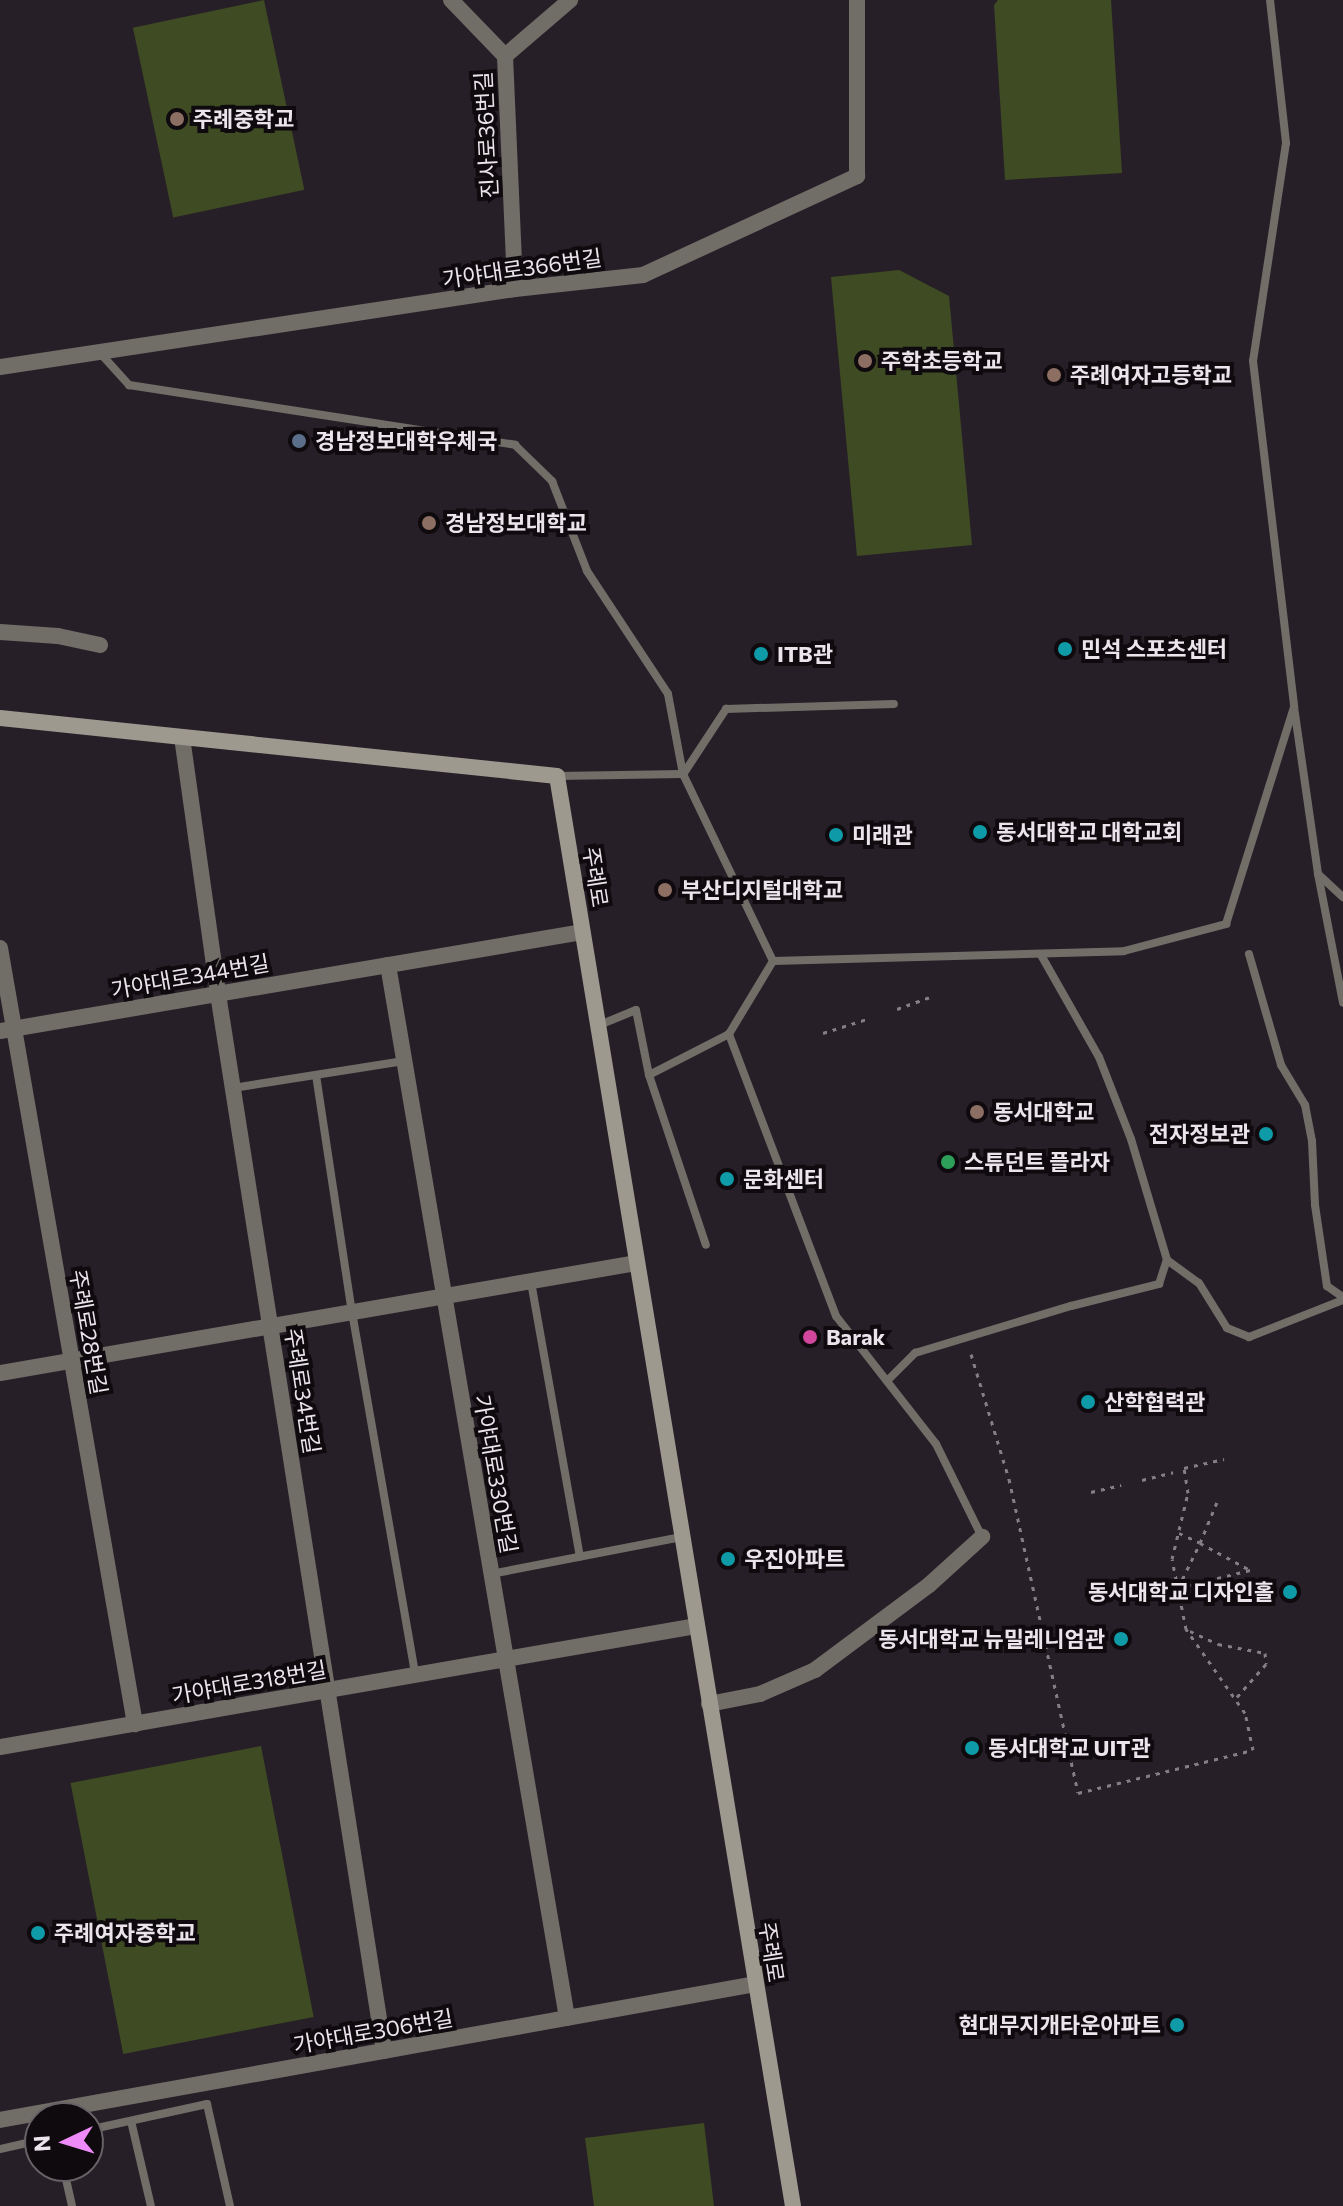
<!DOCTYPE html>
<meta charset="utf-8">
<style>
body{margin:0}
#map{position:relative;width:1343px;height:2206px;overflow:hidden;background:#271f28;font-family:Commissioner,"Noto Sans KR",sans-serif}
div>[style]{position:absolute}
.green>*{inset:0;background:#3f4b22;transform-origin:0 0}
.path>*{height:3px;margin-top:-1.5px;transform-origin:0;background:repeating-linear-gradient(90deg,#857e85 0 4px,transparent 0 10px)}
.lane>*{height:8px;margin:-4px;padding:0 4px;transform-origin:4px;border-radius:4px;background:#716e68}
.street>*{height:16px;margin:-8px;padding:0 8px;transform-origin:8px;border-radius:8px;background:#716e68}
.secondary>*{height:16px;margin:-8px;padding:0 8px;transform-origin:8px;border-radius:8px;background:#9e998f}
.dots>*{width:22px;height:22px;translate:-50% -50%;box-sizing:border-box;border:4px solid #0e0a0e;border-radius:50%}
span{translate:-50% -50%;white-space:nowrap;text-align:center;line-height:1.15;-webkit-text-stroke:8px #0e0a0e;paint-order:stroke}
.poi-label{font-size:22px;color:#ebe5eb;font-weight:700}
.left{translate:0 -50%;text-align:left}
.right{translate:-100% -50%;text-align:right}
.street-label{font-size:22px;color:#ebe5eb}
.north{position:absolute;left:24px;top:2102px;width:80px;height:80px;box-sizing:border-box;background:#0e0a0e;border:2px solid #666266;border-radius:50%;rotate:266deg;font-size:22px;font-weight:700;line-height:32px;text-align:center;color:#ebe5eb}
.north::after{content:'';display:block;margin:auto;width:28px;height:36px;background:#ee8bf8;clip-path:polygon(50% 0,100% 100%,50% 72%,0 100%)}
</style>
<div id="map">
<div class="green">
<div style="left:264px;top:0;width:194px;height:134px;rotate:78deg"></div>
<div style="clip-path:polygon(998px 0,1111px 0,1122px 173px,1005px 180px,994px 5px)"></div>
<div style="clip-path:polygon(899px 270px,949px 296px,972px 545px,857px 556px,831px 277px)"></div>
<div style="left:261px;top:1746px;width:276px;height:194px;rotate:79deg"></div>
<div style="clip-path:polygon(704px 2123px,714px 2206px,594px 2206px,585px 2138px)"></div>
</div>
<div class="path">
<div style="left:897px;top:1009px;width:38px;rotate:-20deg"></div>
<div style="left:823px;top:1033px;width:49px;rotate:-17.7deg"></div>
<div style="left:971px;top:1354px;width:131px;rotate:73.1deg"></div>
<div style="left:1009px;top:1479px;width:321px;rotate:77.6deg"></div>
<div style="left:1078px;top:1793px;width:180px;rotate:-13.8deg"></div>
<div style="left:1253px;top:1750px;width:38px;rotate:-102deg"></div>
<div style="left:1245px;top:1713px;width:103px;rotate:-125.1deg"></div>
<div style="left:1186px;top:1629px;width:71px;rotate:-101.3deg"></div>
<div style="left:1172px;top:1559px;width:68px;rotate:-76.4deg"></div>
<div style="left:1188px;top:1493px;width:25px;rotate:-99deg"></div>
<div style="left:1184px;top:1468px;width:41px;rotate:-12.7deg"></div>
<div style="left:1142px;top:1480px;width:32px;rotate:-14deg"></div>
<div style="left:1091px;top:1492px;width:31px;rotate:-13deg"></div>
<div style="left:1179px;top:1533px;width:23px;rotate:25deg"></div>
<div style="left:1200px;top:1543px;width:44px;rotate:-67.5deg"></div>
<div style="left:1200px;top:1543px;width:57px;rotate:28.4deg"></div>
<div style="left:1250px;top:1570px;width:74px;rotate:166deg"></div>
<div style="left:1178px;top:1588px;width:50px;rotate:-63.9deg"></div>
<div style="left:1190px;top:1631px;width:31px;rotate:25deg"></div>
<div style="left:1218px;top:1644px;width:48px;rotate:10.8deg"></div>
<div style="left:1265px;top:1653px;width:11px;rotate:85deg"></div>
<div style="left:1266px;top:1664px;width:45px;rotate:131.4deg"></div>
</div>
<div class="lane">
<div style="left:1270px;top:0;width:144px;rotate:83.6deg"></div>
<div style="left:1286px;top:143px;width:220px;rotate:98.6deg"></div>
<div style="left:1253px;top:361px;width:348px;rotate:83.2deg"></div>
<div style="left:1294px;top:707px;width:169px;rotate:81.8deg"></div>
<div style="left:1318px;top:874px;width:131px;rotate:79deg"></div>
<div style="left:101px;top:354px;width:42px;rotate:47.9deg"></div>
<div style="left:129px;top:385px;width:391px;rotate:8.8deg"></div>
<div style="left:515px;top:445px;width:52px;rotate:44.2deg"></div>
<div style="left:552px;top:481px;width:97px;rotate:68.7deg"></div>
<div style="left:587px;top:571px;width:147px;rotate:56.6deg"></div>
<div style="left:668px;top:694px;width:81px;rotate:79.4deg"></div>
<div style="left:683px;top:774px;width:208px;rotate:64.3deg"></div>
<div style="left:684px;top:773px;width:77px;rotate:-56.7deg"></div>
<div style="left:726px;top:709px;width:168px;rotate:-1.7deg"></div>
<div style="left:557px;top:776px;width:126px;rotate:-0.9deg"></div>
<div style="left:1318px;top:874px;width:34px;rotate:43deg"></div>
<div style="left:1249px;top:954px;width:116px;rotate:73.9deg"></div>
<div style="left:1281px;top:1065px;width:47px;rotate:59deg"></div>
<div style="left:1305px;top:1105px;width:37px;rotate:79deg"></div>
<div style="left:1312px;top:1141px;width:64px;rotate:87.3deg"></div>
<div style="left:1315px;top:1205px;width:82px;rotate:81.6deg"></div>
<div style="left:1327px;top:1286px;width:19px;rotate:35deg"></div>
<div style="left:1041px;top:955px;width:117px;rotate:60.4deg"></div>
<div style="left:1099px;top:1057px;width:88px;rotate:68.7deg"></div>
<div style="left:1131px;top:1139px;width:126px;rotate:73.4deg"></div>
<div style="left:597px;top:1026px;width:42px;rotate:-22.3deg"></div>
<div style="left:636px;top:1010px;width:66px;rotate:78.7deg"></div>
<div style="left:649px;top:1075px;width:90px;rotate:-27.1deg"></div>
<div style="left:316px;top:1075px;width:240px;rotate:81.4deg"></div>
<div style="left:352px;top:1312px;width:367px;rotate:80.1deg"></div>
<div style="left:649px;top:1075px;width:179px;rotate:71.5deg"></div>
<div style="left:233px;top:1088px;width:173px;rotate:-9deg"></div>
<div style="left:531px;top:1282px;width:279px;rotate:79.9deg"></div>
<div style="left:887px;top:1381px;width:40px;rotate:-45deg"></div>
<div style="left:915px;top:1353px;width:163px;rotate:-16.8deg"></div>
<div style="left:1071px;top:1306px;width:91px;rotate:-14deg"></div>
<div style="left:1159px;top:1284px;width:25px;rotate:-72deg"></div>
<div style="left:1167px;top:1260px;width:39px;rotate:36deg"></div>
<div style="left:1199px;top:1283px;width:53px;rotate:58.1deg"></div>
<div style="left:1227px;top:1328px;width:24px;rotate:22deg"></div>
<div style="left:1249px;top:1337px;width:101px;rotate:-21.5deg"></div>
<div style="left:982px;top:1537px;width:104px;rotate:-116.3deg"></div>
<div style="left:936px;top:1444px;width:162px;rotate:-128deg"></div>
<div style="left:836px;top:1316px;width:302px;rotate:-110.8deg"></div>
<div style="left:729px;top:1034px;width:85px;rotate:-58.9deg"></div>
<div style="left:773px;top:961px;width:351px;rotate:-1.6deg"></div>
<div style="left:1124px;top:951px;width:106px;rotate:-14.8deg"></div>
<div style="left:1226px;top:924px;width:227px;rotate:-72.6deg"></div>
<div style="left:491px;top:1574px;width:194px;rotate:-11deg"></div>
<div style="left:131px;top:2121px;width:87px;rotate:76.8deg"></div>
<div style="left:88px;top:2130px;width:122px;rotate:-12.3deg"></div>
<div style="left:207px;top:2104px;width:105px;rotate:77.3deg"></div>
<div style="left:0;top:2149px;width:41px;rotate:-12.7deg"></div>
<div style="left:63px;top:2166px;width:41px;rotate:77.3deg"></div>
</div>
<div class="street">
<div style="left:451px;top:0;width:78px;rotate:46deg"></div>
<div style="left:505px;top:56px;width:233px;rotate:87.5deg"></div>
<div style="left:505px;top:56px;width:86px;rotate:-40.7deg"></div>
<div style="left:0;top:367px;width:521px;rotate:-8.61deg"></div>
<div style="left:515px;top:289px;width:129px;rotate:-6.2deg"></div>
<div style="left:643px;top:275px;width:236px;rotate:-24.8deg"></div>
<div style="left:857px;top:176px;width:176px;rotate:-90deg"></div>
<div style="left:0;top:632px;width:58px;rotate:3.9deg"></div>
<div style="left:58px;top:636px;width:43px;rotate:12.1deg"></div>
<div style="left:182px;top:737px;width:260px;rotate:82deg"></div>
<div style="left:218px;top:994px;width:1070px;rotate:81.07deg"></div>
<div style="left:0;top:948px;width:788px;rotate:80.13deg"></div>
<div style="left:388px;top:965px;width:1068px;rotate:80.35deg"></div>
<div style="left:0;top:1031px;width:590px;rotate:-9.65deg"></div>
<div style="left:0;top:1373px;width:645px;rotate:-9.81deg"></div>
<div style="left:709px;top:1704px;width:52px;rotate:-11.1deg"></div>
<div style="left:760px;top:1694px;width:60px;rotate:-23.6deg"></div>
<div style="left:815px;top:1670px;width:142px;rotate:-36.7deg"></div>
<div style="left:929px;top:1585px;width:72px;rotate:-42.2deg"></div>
<div style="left:0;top:1747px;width:706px;rotate:-9.86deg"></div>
<div style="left:0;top:2120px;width:767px;rotate:-10.21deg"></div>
</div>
<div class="secondary">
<div style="left:0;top:718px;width:560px;rotate:5.94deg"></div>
<div style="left:557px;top:776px;width:1449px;rotate:80.63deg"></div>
</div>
<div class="dots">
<div style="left:177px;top:119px;background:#8d6e63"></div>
<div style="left:865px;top:361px;background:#8d6e63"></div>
<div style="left:1054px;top:375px;background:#8d6e63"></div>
<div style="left:299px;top:441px;background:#5c6f8a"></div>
<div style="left:429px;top:523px;background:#8d6e63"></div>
<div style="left:1065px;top:649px;background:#0f9aa8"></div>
<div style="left:761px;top:654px;background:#0f9aa8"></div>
<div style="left:980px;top:832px;background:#0f9aa8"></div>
<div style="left:836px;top:835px;background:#0f9aa8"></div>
<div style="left:665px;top:890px;background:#8d6e63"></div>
<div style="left:977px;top:1112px;background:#8d6e63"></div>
<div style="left:1266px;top:1134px;background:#0f9aa8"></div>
<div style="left:948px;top:1162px;background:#2e9e5b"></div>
<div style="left:727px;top:1179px;background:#0f9aa8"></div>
<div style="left:810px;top:1337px;background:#d1479c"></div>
<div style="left:1088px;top:1402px;background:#0f9aa8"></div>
<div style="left:728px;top:1559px;background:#0f9aa8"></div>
<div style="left:1290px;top:1592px;background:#0f9aa8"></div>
<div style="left:1121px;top:1639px;background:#0f9aa8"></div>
<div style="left:972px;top:1748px;background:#0f9aa8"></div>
<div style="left:38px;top:1933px;background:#0f9aa8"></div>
<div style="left:1177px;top:2025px;background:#0f9aa8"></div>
</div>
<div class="poi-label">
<span class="left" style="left:193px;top:119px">주례중학교</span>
<span class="left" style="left:881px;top:361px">주학초등학교</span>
<span class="left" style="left:1070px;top:375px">주례여자고등학교</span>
<span class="left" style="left:315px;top:441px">경남정보대학우체국</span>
<span class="left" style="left:445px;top:523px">경남정보대학교</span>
<span class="left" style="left:1081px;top:649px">민석 스포츠센터</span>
<span class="left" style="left:777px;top:654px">ITB관</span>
<span class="left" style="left:996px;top:832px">동서대학교 대학교회</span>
<span class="left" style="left:852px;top:835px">미래관</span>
<span class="left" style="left:681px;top:890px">부산디지털대학교</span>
<span class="left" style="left:993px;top:1112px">동서대학교</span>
<span class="right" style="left:1250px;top:1134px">전자정보관</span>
<span class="left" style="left:964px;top:1162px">스튜던트 플라자</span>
<span class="left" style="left:743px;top:1179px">문화센터</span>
<span class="left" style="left:826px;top:1337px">Barak</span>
<span class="left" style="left:1104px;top:1402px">산학협력관</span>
<span class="left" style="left:744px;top:1559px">우진아파트</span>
<span class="right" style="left:1274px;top:1592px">동서대학교 디자인홀</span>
<span class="right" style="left:1105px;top:1639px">동서대학교 뉴밀레니엄관</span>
<span class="left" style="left:988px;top:1748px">동서대학교 UIT관</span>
<span class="left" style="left:54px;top:1933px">주례여자중학교</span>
<span class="right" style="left:1161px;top:2025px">현대무지개타운아파트</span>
</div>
<div class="street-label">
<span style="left:486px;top:135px;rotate:-93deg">진사로36번길</span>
<span style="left:522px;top:268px;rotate:-8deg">가야대로366번길</span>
<span style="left:596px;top:877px;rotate:81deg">주례로</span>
<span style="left:190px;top:976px;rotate:-10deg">가야대로344번길</span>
<span style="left:89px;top:1332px;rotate:80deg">주례로28번길</span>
<span style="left:303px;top:1391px;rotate:81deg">주례로34번길</span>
<span style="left:496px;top:1474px;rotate:80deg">가야대로330번길</span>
<span style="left:249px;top:1682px;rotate:-10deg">가야대로318번길</span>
<span style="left:772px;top:1952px;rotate:81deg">주례로</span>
<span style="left:373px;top:2031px;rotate:-10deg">가야대로306번길</span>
</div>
<div class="north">N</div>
</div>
